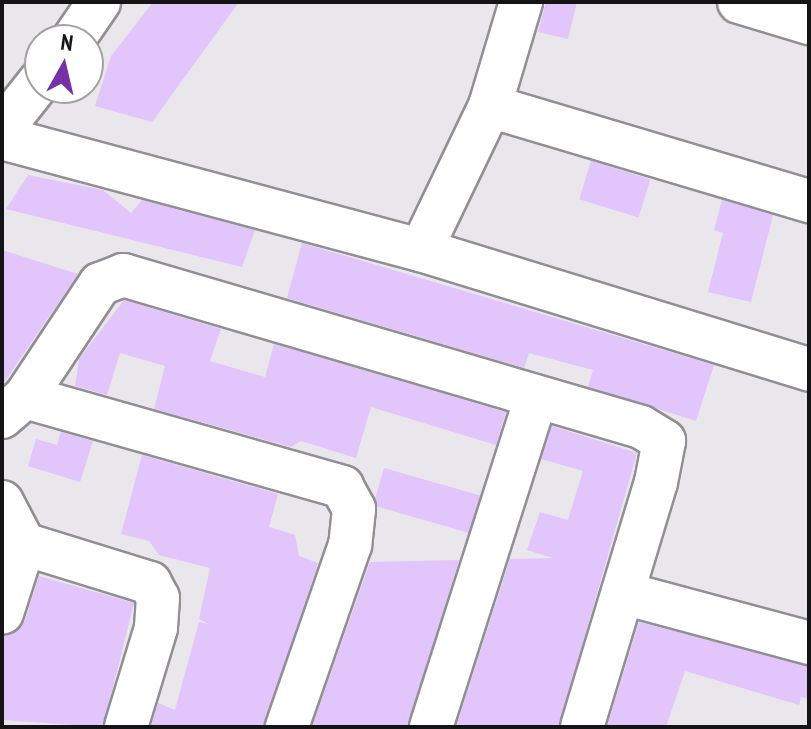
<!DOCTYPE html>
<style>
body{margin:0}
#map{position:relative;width:811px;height:729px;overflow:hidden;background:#e9e7eb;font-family:"PT Sans Narrow",sans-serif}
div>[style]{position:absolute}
.building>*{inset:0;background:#e1c5fb;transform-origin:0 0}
.roads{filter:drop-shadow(2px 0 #918f93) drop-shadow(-2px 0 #918f93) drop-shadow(0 2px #918f93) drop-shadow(0 -2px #918f93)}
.minor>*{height:42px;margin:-21px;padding:0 21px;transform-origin:21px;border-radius:21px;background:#fff}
span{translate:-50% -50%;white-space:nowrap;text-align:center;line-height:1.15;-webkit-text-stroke:7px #fff;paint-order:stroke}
.frame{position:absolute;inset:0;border:4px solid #141315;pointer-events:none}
.north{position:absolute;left:24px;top:24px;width:80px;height:80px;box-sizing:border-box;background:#fff;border:2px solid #a1a1a1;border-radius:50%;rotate:8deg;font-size:22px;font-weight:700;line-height:32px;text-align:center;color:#141315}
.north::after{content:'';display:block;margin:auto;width:28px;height:36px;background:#7531a5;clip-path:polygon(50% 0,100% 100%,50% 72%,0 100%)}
</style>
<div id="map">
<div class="building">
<div style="clip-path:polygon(153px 2px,239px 2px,152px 122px,95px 106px,111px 56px)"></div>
<div style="clip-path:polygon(546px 2px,577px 2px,568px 39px,538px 32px)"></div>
<div style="left:591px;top:161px;width:62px;height:40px;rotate:17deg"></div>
<div style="clip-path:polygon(28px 175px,103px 190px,131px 213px,142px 200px,255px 230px,242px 267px,6px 209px)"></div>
<div style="clip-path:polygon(722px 200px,773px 215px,751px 302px,708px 292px,723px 233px,714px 230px)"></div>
<div style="clip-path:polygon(302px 243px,714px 365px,696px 421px,588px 387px,593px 370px,529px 353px,524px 368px,287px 298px)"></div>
<div style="clip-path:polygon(2px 250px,78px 274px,2px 385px)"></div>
<div style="clip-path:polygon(124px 300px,221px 329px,210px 361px,265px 377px,274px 344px,506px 412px,496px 445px,371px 407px,356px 458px,301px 441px,291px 447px,154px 409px,165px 366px,120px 353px,107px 395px,75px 386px,79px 359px)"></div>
<div style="clip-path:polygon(552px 426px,637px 453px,559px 727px,456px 727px,510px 559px,553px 558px,527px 550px,540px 512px,568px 520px,583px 471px,541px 459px)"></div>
<div style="clip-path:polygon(61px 432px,93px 441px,80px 482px,28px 466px,36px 439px,57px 445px)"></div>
<div style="clip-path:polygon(142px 455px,278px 494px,269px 527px,295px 535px,299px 556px,318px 563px,264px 727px,151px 727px,158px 703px,175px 710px,199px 622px,208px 624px,199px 619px,210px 568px,159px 555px,149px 541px,121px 534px)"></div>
<div style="left:384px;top:468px;width:100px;height:39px;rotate:16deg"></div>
<div style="clip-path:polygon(459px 560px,408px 727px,312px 727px,370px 562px)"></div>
<div style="clip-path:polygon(39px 576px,134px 603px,103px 727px,2px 720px,2px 636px,25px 621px)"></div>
<div style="clip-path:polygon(639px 622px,809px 666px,809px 699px,801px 697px,799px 705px,685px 671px,666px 727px,607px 727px)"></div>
</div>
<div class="roads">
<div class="minor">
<div style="left:739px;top:2px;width:73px;rotate:16.7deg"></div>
<div style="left:73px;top:40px;width:46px;rotate:-55.6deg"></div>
<div style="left:490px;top:106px;width:333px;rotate:16.6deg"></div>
<div style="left:2px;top:129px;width:61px;rotate:-51.6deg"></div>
<div style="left:2px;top:138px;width:434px;rotate:15deg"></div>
<div style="left:421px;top:250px;width:406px;rotate:17.1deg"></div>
<div style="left:421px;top:250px;width:160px;rotate:-64.4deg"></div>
<div style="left:490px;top:106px;width:109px;rotate:-73.4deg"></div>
<div style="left:25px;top:397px;width:330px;rotate:15.8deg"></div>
<div style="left:342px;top:487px;width:25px;rotate:61deg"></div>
<div style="left:354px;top:509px;width:36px;rotate:96deg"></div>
<div style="left:350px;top:545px;width:193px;rotate:109.1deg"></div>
<div style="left:2px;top:417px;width:30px;rotate:-41deg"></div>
<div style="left:25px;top:397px;width:136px;rotate:-56.4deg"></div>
<div style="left:100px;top:284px;width:25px;rotate:-21deg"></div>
<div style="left:123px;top:275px;width:540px;rotate:16.35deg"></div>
<div style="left:641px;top:427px;width:27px;rotate:31deg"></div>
<div style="left:664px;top:441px;width:42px;rotate:101deg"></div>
<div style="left:656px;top:482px;width:256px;rotate:106.8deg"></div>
<div style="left:2px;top:502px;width:47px;rotate:62.4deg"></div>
<div style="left:24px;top:544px;width:72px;rotate:107.7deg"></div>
<div style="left:24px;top:544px;width:132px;rotate:17.2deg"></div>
<div style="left:150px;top:583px;width:17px;rotate:62deg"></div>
<div style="left:158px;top:598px;width:30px;rotate:94deg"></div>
<div style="left:156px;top:628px;width:103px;rotate:106.9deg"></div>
<div style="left:623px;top:593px;width:193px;rotate:15deg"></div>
<div style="left:431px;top:727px;width:346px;rotate:-72.3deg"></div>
</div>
</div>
<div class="frame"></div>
<div class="north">N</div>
</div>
